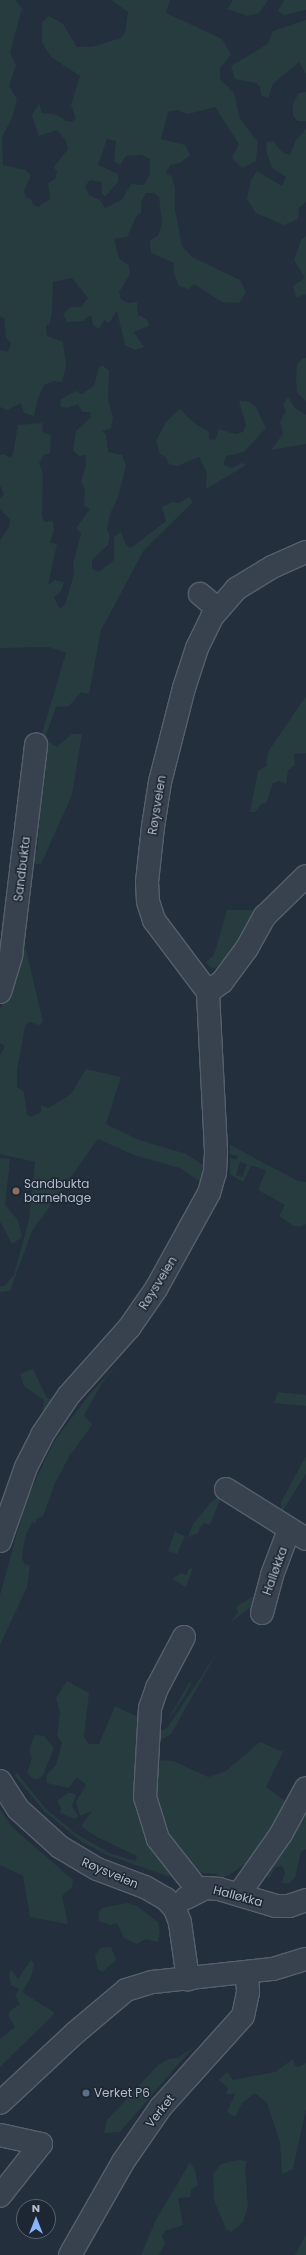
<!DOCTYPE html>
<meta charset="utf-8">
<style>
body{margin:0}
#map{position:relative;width:306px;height:2255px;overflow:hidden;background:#242f3e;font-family:Poppins,sans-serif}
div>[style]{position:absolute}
.green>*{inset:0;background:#263c3f}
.roads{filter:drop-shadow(1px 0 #565f6c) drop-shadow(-1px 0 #565f6c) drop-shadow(0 1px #565f6c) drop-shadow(0 -1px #565f6c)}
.minor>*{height:22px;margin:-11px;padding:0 11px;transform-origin:11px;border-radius:11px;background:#38414e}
.dots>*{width:11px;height:11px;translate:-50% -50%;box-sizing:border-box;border:2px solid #1d2633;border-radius:50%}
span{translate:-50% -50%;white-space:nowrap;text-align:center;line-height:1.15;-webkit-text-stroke:3px #1d2633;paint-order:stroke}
.street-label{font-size:12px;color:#b4bcc9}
.poi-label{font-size:12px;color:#b4bcc9}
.left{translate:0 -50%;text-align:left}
.north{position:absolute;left:16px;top:2199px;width:40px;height:40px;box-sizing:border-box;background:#1d2633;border:1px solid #59626f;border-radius:50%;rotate:0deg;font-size:11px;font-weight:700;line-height:16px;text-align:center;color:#b4bcc9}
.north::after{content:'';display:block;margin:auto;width:14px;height:18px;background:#8ab4f8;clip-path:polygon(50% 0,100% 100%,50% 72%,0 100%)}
</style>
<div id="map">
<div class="green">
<div style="clip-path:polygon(evenodd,0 0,15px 0,22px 8px,10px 53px,16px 65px,9px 86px,17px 99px,12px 118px,2px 137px,3px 165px,25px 170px,31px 175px,24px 191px,26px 197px,32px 200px,33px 205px,38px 207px,50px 199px,48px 183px,55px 179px,57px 172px,54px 167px,68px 149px,66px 141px,57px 130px,39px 136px,32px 115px,39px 104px,42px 113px,58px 115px,66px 121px,72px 122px,76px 118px,71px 105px,80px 76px,51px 57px,42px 42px,42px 22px,49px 16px,63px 24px,77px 47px,92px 47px,121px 38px,125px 32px,128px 12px,111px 0,170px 0,166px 13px,222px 39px,231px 55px,220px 68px,220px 79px,234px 93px,240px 119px,258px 142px,256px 161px,242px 168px,232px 158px,239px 144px,215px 107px,188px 114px,177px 110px,168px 112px,161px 139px,185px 145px,190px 155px,180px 163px,170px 165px,166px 173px,172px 177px,175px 189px,175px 209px,182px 246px,192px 257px,240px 280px,246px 292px,239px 303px,222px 302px,194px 284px,189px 289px,179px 286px,174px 274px,174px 263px,151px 253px,150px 240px,158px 236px,162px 223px,159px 197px,154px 193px,146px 193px,141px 202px,141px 212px,136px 217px,127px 237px,114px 239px,119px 258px,129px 266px,130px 274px,119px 292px,121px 299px,128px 303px,137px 302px,138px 315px,146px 319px,150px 325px,134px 332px,144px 347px,135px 350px,125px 345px,117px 311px,109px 323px,104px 320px,99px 329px,93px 325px,91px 315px,83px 321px,67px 322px,63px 314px,70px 307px,81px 307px,88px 298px,72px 278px,53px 282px,52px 313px,50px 323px,46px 326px,47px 336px,63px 342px,66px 366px,62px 382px,53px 381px,44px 385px,38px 398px,34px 416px,24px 413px,21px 403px,7px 410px,0 407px,0 350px,8px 352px,11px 344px,6px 337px,4px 318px,0 316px,0 0,107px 139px,116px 141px,114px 161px,120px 165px,126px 156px,141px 155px,150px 159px,150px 174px,144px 185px,131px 184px,122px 200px,105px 208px,100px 200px,89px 195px,85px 186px,90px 180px,101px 182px,102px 193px,105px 197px,118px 182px,118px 174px,98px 165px,107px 139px)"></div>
<div style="clip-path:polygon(233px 0,268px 0,259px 13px,248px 16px,227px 9px)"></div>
<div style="clip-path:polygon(284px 0,306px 0,306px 10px,284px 15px,278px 11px)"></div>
<div style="clip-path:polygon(306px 20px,306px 74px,299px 62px,273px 84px,268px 98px,261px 95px,260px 87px,256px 83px,235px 79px,231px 66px,268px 44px,273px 31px)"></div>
<div style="clip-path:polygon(306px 92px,306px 121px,298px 121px,293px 116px,293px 103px,299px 93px)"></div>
<div style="clip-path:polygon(306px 129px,306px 202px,299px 208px,298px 219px,284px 225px,256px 213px,247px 199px,251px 180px,257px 171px,282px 186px,286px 177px,272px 168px,266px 151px,267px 142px,273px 141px,282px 152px,290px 155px,296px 140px)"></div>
<div style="clip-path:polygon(306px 236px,306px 294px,296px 298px,293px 286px,305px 278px,294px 260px,301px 240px)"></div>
<div style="clip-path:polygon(303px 358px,306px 358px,306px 401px,297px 393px,296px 378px,297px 364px)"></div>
<div style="clip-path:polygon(103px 366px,109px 371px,108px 400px,113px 418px,111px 428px,102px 431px,106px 434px,108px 452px,122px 455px,126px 466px,118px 497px,110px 514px,107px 530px,110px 535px,108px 545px,92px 560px,92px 569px,99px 572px,114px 560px,114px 537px,121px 532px,126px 545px,131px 548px,166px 521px,162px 507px,173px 502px,179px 503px,189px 497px,193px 502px,144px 550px,101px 630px,89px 694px,81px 692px,69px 706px,56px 707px,46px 735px,49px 742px,57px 747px,72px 734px,82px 734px,72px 795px,41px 864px,31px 864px,25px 945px,43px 1022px,39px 1025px,29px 1022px,25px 1026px,17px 1070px,17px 1087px,24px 1092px,27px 1115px,31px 1117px,41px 1112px,41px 1105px,48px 1108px,71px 1094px,86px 1069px,121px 1077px,106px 1124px,139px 1140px,186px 1154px,206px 1167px,202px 1183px,180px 1168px,134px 1155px,98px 1139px,32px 1231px,10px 1291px,0 1292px,0 1286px,4px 1286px,14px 1275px,29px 1220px,35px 1162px,0 1154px,0 1055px,5px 1046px,0 1043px,0 1009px,8px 985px,33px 852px,37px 851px,40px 813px,38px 803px,45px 768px,38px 747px,66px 653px,49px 647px,0 648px,0 540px,9px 527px,10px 519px,0 509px,0 499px,4px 494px,0 485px,0 455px,3px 454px,10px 458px,13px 454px,18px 425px,42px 423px,43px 432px,51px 435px,50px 453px,44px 455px,39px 463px,43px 474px,42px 515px,44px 522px,53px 521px,54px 530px,50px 543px,57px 544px,48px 585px,55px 580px,64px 582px,61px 591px,54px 597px,60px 609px,65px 605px,74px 574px,73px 564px,81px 534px,76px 528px,90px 509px,84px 506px,85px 490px,81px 482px,86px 465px,86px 455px,79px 456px,73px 450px,76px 431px,91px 417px,90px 412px,82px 412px,78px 404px,67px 408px,61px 407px,60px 400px,75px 391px,82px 394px,94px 386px,99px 367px)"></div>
<div style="clip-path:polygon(288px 397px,295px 408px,306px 415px,306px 444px,271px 450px,283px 434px,280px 422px,286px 411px,283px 405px)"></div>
<div style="clip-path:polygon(239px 401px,250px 402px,256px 407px,266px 428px,244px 452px,226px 456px,223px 465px,232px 468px,242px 463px,246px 465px,206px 489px,207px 473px,199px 457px,177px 466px,169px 464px,166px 457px,160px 454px,156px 441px,166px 422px,180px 409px,194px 423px,209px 432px,209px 439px,215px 440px,219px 429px,235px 434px,243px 432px,246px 425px)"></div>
<div style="clip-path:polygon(306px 696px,306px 753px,294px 754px,295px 765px,288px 770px,286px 784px,279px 781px,273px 783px,266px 804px,262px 803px,255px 812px,250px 812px,258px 771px,266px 766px,268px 752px)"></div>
<div style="clip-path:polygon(289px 879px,224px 967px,211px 968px,206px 962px,214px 955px,227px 910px,255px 910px)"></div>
<div style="clip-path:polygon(230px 1145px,298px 1181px,306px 1182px,306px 1224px,300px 1227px,294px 1226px,279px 1216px,285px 1205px,258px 1190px,266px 1170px,240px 1162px,236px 1175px,242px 1177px,247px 1164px,251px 1166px,243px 1182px,230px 1174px,230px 1158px,236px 1160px,238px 1156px,230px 1154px)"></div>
<div style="clip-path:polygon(0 1158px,10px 1159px,5px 1205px,18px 1220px,22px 1237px,12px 1244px,0 1221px)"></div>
<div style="clip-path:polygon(120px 1361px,102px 1383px,84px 1415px,92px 1425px,69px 1457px,55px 1483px,43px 1516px,36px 1519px,36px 1523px,32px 1522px,25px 1537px,22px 1559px,25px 1564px,30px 1565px,27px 1587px,0 1645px,0 1595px,26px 1501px,53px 1443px,89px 1395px)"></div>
<div style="clip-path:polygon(33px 1369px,47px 1398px,54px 1399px,42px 1416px,44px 1400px,24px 1386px,20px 1374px)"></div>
<div style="clip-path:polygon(278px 1392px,306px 1395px,306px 1406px,274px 1403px)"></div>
<div style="clip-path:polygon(306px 1456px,306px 1474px,281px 1513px,281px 1502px)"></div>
<div style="clip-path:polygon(222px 1494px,210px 1525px,204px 1523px,200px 1527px,198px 1533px,188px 1537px,193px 1524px,211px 1502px)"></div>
<div style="clip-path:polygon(175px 1532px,185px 1536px,177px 1554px,168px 1551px)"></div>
<div style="clip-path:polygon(193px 1568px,186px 1587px,172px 1579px,181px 1573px,186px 1575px,189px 1569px)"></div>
<div style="clip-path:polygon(260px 1592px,259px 1601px,231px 1622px,238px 1612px,236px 1607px)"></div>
<div style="clip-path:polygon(218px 1651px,171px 1734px,158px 1742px,153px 1725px,162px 1730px,168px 1727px)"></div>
<div style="clip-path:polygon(67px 1681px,89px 1693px,84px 1737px,89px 1744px,99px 1744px,115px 1706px,144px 1720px,141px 1765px,174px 1873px,170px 1877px,107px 1855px,82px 1842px,45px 1812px,15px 1776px,16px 1772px,46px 1809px,75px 1833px,109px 1853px,135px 1861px,137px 1856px,97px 1837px,81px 1826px,92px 1811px,80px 1816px,76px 1802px,86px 1785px,77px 1777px,69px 1788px,47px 1783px,46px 1776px,56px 1765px,62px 1743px,57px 1736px,60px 1712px,56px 1698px)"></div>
<div style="clip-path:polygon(192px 1682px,184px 1697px,167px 1721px,189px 1683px)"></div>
<div style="clip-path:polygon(35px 1735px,44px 1736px,54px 1748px,43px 1775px,39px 1779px,34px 1779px,27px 1773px,32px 1758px,29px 1750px)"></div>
<div style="clip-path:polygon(260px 1742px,283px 1752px,266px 1787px,293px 1807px,251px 1864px,248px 1862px,229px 1875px,219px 1878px,217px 1874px,203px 1873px,190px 1868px,153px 1814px,155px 1760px,173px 1761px,208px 1777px,226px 1771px)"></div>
<div style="clip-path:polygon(68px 1793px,74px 1793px,76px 1796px,72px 1806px,78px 1816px,75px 1819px,60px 1813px,61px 1808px,57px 1801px)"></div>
<div style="clip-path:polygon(306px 1804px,306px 1849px,301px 1852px,295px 1877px,289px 1884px,282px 1883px,285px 1872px,282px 1866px,276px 1867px,269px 1878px,261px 1873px)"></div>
<div style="clip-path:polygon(0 1809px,13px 1828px,73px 1880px,72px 1887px,62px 1896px,68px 1924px,30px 1917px,23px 1876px,0 1865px)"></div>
<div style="clip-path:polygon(127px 1903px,137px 1906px,158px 1922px,160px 1932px,158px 1942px,146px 1939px,137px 1944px,124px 1938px,117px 1923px,110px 1925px,99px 1921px,98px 1914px,102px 1908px)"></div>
<div style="clip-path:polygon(111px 1947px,116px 1960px,102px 1972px,98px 1969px,95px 1956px,100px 1948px)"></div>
<div style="clip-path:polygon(31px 1960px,34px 1964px,31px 1977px,22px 1992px,55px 2013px,0 2067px,0 2039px,15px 2027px,8px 2015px,11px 2010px,20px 2004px,15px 1996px,19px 1989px,11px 1985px,9px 1972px,12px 1970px,18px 1979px)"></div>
<div style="clip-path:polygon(194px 2046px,120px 2132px,104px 2133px,107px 2120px,158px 2065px,169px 2059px,178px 2058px)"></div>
<div style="clip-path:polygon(293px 2059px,295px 2066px,299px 2067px,306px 2063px,306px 2109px,293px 2169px,282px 2174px,280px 2142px,267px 2103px,255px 2093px,242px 2103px,235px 2117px,227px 2112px,235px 2094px,226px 2094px,228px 2088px,219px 2080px,227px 2072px,233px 2080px,275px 2072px)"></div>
<div style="clip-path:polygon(238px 2160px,247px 2161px,245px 2168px,248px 2206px,243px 2222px,231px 2232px,226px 2229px,214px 2200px,213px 2174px,221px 2164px)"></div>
<div style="clip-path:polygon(190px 2162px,195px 2170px,198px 2185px,191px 2190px,190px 2197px,178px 2198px,183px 2225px,165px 2231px,162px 2236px,165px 2243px,159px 2255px,141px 2255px,155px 2222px)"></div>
<div style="clip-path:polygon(306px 2234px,306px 2255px,295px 2255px,305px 2236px)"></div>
</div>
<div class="roads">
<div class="minor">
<div style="left:200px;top:594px;width:23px;rotate:40deg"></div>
<div style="left:0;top:992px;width:39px;rotate:-73deg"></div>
<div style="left:11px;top:955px;width:212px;rotate:-83.2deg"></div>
<div style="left:208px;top:992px;width:17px;rotate:-36deg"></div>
<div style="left:222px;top:982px;width:42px;rotate:-53.7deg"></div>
<div style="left:247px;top:948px;width:37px;rotate:-61deg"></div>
<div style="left:265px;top:916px;width:57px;rotate:-44.3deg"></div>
<div style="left:226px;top:1489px;width:94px;rotate:32deg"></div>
<div style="left:0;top:1541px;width:78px;rotate:-70.6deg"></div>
<div style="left:26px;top:1467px;width:36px;rotate:-63deg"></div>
<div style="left:42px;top:1435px;width:48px;rotate:-56deg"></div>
<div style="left:69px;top:1395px;width:90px;rotate:-48.2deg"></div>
<div style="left:129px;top:1328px;width:47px;rotate:-55.3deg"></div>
<div style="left:156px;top:1289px;width:110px;rotate:-61.1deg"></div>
<div style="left:209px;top:1193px;width:22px;rotate:-74deg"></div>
<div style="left:215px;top:1172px;width:21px;rotate:-87deg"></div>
<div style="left:216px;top:1151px;width:159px;rotate:-92.9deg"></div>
<div style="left:208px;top:992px;width:90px;rotate:-126.9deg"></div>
<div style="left:154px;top:920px;width:20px;rotate:-108deg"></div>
<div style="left:148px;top:901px;width:19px;rotate:-93deg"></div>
<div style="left:147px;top:882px;width:55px;rotate:-83.8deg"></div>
<div style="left:153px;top:827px;width:46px;rotate:-81.2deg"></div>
<div style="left:160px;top:782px;width:97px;rotate:-75.7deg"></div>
<div style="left:184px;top:688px;width:42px;rotate:-72deg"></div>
<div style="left:197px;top:648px;width:34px;rotate:-64deg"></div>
<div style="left:212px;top:617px;width:37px;rotate:-49deg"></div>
<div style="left:236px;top:589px;width:42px;rotate:-31.4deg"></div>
<div style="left:272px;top:567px;width:37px;rotate:-24deg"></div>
<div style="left:262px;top:1613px;width:39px;rotate:-75deg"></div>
<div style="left:272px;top:1575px;width:48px;rotate:-69.3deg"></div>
<div style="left:184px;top:1637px;width:58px;rotate:117.9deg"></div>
<div style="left:157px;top:1688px;width:21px;rotate:109deg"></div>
<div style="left:150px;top:1708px;width:89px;rotate:93.2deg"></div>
<div style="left:145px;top:1797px;width:44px;rotate:72.8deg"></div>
<div style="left:158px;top:1839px;width:65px;rotate:51.9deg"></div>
<div style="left:0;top:1781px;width:33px;rotate:57deg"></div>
<div style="left:18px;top:1809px;width:57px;rotate:42.1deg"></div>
<div style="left:60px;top:1847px;width:43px;rotate:30.7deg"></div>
<div style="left:97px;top:1869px;width:51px;rotate:20.6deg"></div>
<div style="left:145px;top:1887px;width:24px;rotate:30deg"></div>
<div style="left:166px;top:1899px;width:13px;rotate:48deg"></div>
<div style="left:175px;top:1909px;width:15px;rotate:70deg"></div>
<div style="left:180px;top:1923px;width:57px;rotate:81.9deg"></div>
<div style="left:239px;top:1894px;width:73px;rotate:-55deg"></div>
<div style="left:281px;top:1834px;width:52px;rotate:-61.5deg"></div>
<div style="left:186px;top:1898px;width:22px;rotate:-27deg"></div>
<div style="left:206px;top:1888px;width:13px;rotate:4deg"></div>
<div style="left:219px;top:1889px;width:59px;rotate:16.6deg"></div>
<div style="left:276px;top:1906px;width:13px"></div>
<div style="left:289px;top:1906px;width:18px;rotate:-19deg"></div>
<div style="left:0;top:2103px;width:103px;rotate:-43deg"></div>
<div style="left:75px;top:2033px;width:67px;rotate:-40.1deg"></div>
<div style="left:126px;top:1990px;width:28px;rotate:-17deg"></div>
<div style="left:153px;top:1982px;width:121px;rotate:-6.2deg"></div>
<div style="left:273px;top:1969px;width:34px;rotate:-17deg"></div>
<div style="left:0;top:2135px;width:42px;rotate:12.4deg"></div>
<div style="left:41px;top:2144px;width:66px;rotate:128.3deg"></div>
<div style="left:70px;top:2255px;width:107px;rotate:-60.3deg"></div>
<div style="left:123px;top:2162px;width:67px;rotate:-55.4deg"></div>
<div style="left:161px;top:2107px;width:122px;rotate:-48deg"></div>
<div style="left:243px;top:2016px;width:25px;rotate:-78deg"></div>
<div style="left:248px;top:1992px;width:19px;rotate:-93deg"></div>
</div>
</div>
<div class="dots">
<div style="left:16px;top:1191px;background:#8d6e63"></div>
<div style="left:86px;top:2093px;background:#5c6f8a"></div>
</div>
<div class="street-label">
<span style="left:157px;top:805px;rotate:-81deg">Røysveien</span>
<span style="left:22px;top:869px;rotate:-83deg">Sandbukta</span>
<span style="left:158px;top:1283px;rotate:-58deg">Røysveien</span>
<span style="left:275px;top:1571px;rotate:-70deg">Halløkka</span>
<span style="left:110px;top:1873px;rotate:23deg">Røysveien</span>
<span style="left:238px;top:1896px;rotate:15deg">Halløkka</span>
<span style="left:160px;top:2111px;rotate:-52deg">Verket</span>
</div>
<div class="poi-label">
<span class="left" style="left:24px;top:1191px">Sandbukta<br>barnehage</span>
<span class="left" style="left:94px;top:2093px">Verket P6</span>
</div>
<div class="north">N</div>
</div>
